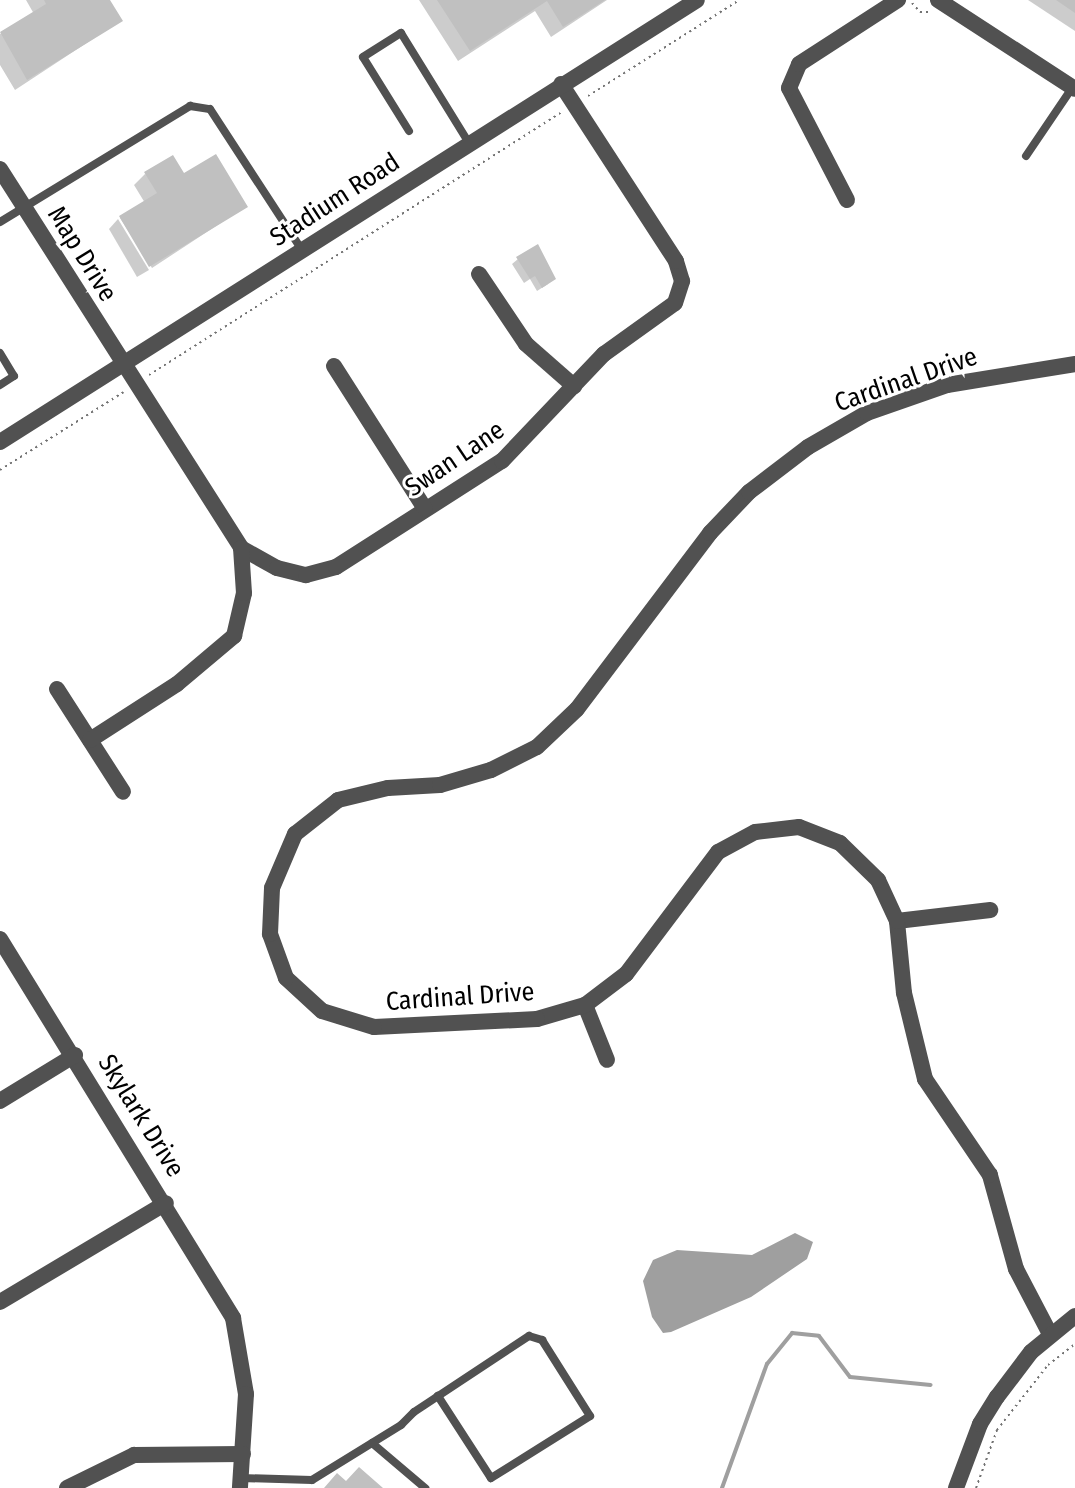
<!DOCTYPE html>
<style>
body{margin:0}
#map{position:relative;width:1075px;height:1488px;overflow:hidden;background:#fff;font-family:"Fira Sans Condensed",sans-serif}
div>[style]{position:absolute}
.water>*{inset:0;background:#9f9f9f}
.shadow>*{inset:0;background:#0003}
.stream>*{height:4px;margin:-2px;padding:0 2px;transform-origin:2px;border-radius:2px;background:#9f9f9f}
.building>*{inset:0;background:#c0c0c0}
.path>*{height:2px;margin-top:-1px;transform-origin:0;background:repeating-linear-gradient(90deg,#737373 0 2px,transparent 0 6px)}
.service>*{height:8px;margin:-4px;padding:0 4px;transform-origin:4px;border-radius:4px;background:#515151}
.minor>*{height:16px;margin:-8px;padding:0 8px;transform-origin:8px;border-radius:8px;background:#515151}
.tertiary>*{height:16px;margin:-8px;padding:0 8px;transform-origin:8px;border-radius:8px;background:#515151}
span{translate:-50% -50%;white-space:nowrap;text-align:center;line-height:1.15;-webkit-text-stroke:6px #fff;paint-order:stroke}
.street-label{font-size:26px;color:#000}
</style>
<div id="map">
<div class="water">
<div style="clip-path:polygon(795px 1233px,813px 1242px,807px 1259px,751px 1297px,671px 1332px,663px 1333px,652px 1317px,643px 1281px,653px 1260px,677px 1250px,752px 1255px)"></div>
</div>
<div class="shadow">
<div style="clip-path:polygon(26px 0,107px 0,120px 21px,15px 90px,0 65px,0 34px,34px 14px)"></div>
<div style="clip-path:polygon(419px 0,607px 0,551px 37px,535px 11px,458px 61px)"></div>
<div style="clip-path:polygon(1028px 0,1075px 0,1075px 31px)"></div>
<div style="clip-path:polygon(145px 174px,245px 207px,152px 268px,120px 218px,145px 203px,134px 185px)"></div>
<div style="clip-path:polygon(118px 219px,149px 270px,137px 277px,109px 229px)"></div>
<div style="clip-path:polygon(518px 259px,548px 284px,537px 291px,530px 279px,524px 283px,512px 264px)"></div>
</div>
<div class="stream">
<div style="left:722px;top:1488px;width:132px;rotate:-70.1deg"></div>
<div style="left:767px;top:1364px;width:40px;rotate:-51deg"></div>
<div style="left:792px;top:1333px;width:27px;rotate:6deg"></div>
<div style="left:819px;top:1336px;width:51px;rotate:52.9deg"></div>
<div style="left:850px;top:1377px;width:81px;rotate:5.6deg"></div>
</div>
<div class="building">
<div style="clip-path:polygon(44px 0,110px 0,123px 21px,27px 80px,0 32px,46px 4px)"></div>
<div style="clip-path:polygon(437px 0,605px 0,563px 27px,547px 1px,470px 51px)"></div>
<div style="clip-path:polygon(1056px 0,1075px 0,1075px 13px)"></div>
<div style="clip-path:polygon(216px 154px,248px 207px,149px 267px,119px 216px,157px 193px,144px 172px,173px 155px,184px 173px)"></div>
<div style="clip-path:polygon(538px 244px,556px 279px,542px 288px,535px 276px,530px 279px,516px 257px)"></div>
<div style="clip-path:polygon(359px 1467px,383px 1488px,324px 1488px,337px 1473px,346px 1481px)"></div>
</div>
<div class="path">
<div style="left:912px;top:3px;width:12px;rotate:48deg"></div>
<div style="left:920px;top:12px;width:10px"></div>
<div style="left:588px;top:96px;width:179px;rotate:-32.4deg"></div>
<div style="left:149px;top:375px;width:490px;rotate:-32.5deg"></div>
<div style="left:0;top:470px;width:146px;rotate:-32.2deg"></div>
<div style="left:976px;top:1488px;width:62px;rotate:-70.1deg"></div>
<div style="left:997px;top:1430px;width:83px;rotate:-51.9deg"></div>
<div style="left:1048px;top:1365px;width:34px;rotate:-38deg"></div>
</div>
<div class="service">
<div style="left:409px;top:131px;width:87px;rotate:-121.9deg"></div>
<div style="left:363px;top:57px;width:45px;rotate:-32.3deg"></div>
<div style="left:401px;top:33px;width:129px;rotate:58.3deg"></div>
<div style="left:1026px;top:156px;width:82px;rotate:-55.9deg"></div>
<div style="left:0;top:222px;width:223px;rotate:-31.4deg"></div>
<div style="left:190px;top:106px;width:20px;rotate:9deg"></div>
<div style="left:210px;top:109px;width:168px;rotate:56.9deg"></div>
<div style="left:0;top:353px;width:27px;rotate:59deg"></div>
<div style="left:14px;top:376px;width:17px;rotate:147deg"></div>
<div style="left:372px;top:1443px;width:70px;rotate:40.3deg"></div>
<div style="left:241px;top:1478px;width:71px;rotate:1.6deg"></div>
<div style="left:312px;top:1480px;width:105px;rotate:-31.7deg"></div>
<div style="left:401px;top:1425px;width:18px;rotate:-45deg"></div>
<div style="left:414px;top:1412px;width:138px;rotate:-33.5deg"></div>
<div style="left:529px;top:1336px;width:14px;rotate:17deg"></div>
<div style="left:542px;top:1340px;width:90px;rotate:57.7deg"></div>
<div style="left:590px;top:1416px;width:117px;rotate:147.9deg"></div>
<div style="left:491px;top:1478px;width:98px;rotate:-122.9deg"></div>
</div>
<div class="minor">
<div style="left:0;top:169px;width:449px;rotate:57.5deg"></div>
<div style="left:241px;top:548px;width:41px;rotate:29.1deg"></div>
<div style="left:277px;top:568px;width:30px;rotate:14deg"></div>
<div style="left:306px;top:575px;width:31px;rotate:-15deg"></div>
<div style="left:336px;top:567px;width:197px;rotate:-32.6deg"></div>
<div style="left:502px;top:461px;width:148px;rotate:-46.4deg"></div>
<div style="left:604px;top:354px;width:87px;rotate:-35.7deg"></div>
<div style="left:675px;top:303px;width:23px;rotate:-72deg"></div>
<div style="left:682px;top:281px;width:21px;rotate:-107deg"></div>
<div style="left:676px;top:261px;width:211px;rotate:-123deg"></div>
<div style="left:847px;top:200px;width:126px;rotate:-117.4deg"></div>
<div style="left:789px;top:88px;width:26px;rotate:-67deg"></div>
<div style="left:799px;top:64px;width:118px;rotate:-32.9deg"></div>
<div style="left:479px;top:274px;width:84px;rotate:56.1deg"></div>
<div style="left:526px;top:344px;width:64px;rotate:41.2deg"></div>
<div style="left:334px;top:366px;width:169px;rotate:57.5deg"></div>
<div style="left:57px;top:689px;width:122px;rotate:57.3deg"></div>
<div style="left:90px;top:740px;width:103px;rotate:-32.8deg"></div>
<div style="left:177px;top:684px;width:75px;rotate:-40.1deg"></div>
<div style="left:234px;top:636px;width:44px;rotate:-76.9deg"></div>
<div style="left:244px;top:593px;width:45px;rotate:-93.8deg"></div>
<div style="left:897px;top:921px;width:94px;rotate:-6.7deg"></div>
<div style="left:0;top:939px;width:445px;rotate:58.4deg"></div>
<div style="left:233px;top:1318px;width:77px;rotate:80.3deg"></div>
<div style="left:246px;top:1394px;width:94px;rotate:93.7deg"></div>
<div style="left:585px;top:1005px;width:59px;rotate:68.2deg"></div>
<div style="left:0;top:1101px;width:88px;rotate:-31.5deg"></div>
<div style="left:0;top:1302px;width:193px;rotate:-30.8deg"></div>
<div style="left:1050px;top:1334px;width:73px;rotate:-117.6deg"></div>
<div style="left:1016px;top:1269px;width:98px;rotate:-105.5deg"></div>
<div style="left:990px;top:1175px;width:116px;rotate:-124.1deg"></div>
<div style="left:925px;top:1079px;width:89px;rotate:-103.7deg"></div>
<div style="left:904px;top:993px;width:72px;rotate:-95.6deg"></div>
<div style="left:897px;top:921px;width:45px;rotate:-114.9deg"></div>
<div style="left:878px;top:880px;width:53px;rotate:-135.8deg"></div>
<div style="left:840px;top:843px;width:44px;rotate:-158.7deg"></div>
<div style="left:799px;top:827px;width:44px;rotate:173.5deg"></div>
<div style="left:755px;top:832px;width:42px;rotate:151.6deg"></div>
<div style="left:718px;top:852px;width:153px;rotate:127deg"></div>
<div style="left:626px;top:974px;width:51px;rotate:142.9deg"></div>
<div style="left:585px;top:1005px;width:50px;rotate:163.7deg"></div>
<div style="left:537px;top:1019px;width:163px;rotate:177.2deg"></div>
<div style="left:374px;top:1027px;width:54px;rotate:-162.9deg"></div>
<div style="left:322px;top:1011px;width:49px;rotate:-137.5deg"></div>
<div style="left:286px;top:978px;width:47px;rotate:-110deg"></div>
<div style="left:270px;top:934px;width:46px;rotate:-87.5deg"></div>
<div style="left:272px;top:888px;width:59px;rotate:-66.9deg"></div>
<div style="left:295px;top:834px;width:55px;rotate:-38.3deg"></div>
<div style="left:338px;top:800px;width:51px;rotate:-13.5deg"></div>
<div style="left:388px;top:788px;width:52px;rotate:-3.3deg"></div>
<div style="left:440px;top:785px;width:53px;rotate:-16.4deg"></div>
<div style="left:491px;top:770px;width:51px;rotate:-26.6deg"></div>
<div style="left:537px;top:747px;width:55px;rotate:-43.5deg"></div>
<div style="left:577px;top:709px;width:221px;rotate:-52.9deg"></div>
<div style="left:710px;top:533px;width:57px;rotate:-46.4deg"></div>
<div style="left:749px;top:492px;width:74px;rotate:-37.3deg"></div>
<div style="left:808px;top:447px;width:68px;rotate:-30deg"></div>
<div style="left:867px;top:413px;width:85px;rotate:-19.3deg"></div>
<div style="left:947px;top:385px;width:130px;rotate:-9.3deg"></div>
<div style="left:67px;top:1488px;width:75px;rotate:-26.2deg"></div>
<div style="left:134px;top:1455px;width:109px;rotate:-0.5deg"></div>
</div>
<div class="tertiary">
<div style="left:938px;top:0;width:163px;rotate:33deg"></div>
<div style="left:0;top:442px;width:825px;rotate:-32.38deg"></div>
<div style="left:956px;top:1488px;width:68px;rotate:-69.4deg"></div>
<div style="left:980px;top:1424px;width:32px;rotate:-58deg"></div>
<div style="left:997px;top:1397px;width:56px;rotate:-52.9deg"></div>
<div style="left:1031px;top:1352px;width:57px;rotate:-39.3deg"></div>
</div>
<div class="street-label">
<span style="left:335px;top:200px;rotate:-33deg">Stadium Road</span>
<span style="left:82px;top:254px;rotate:58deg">Map Drive</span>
<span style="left:906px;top:380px;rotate:-19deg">Cardinal Drive</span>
<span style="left:455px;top:459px;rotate:-34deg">Swan Lane</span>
<span style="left:460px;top:997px;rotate:-4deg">Cardinal Drive</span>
<span style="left:141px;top:1116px;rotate:58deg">Skylark Drive</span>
</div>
</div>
